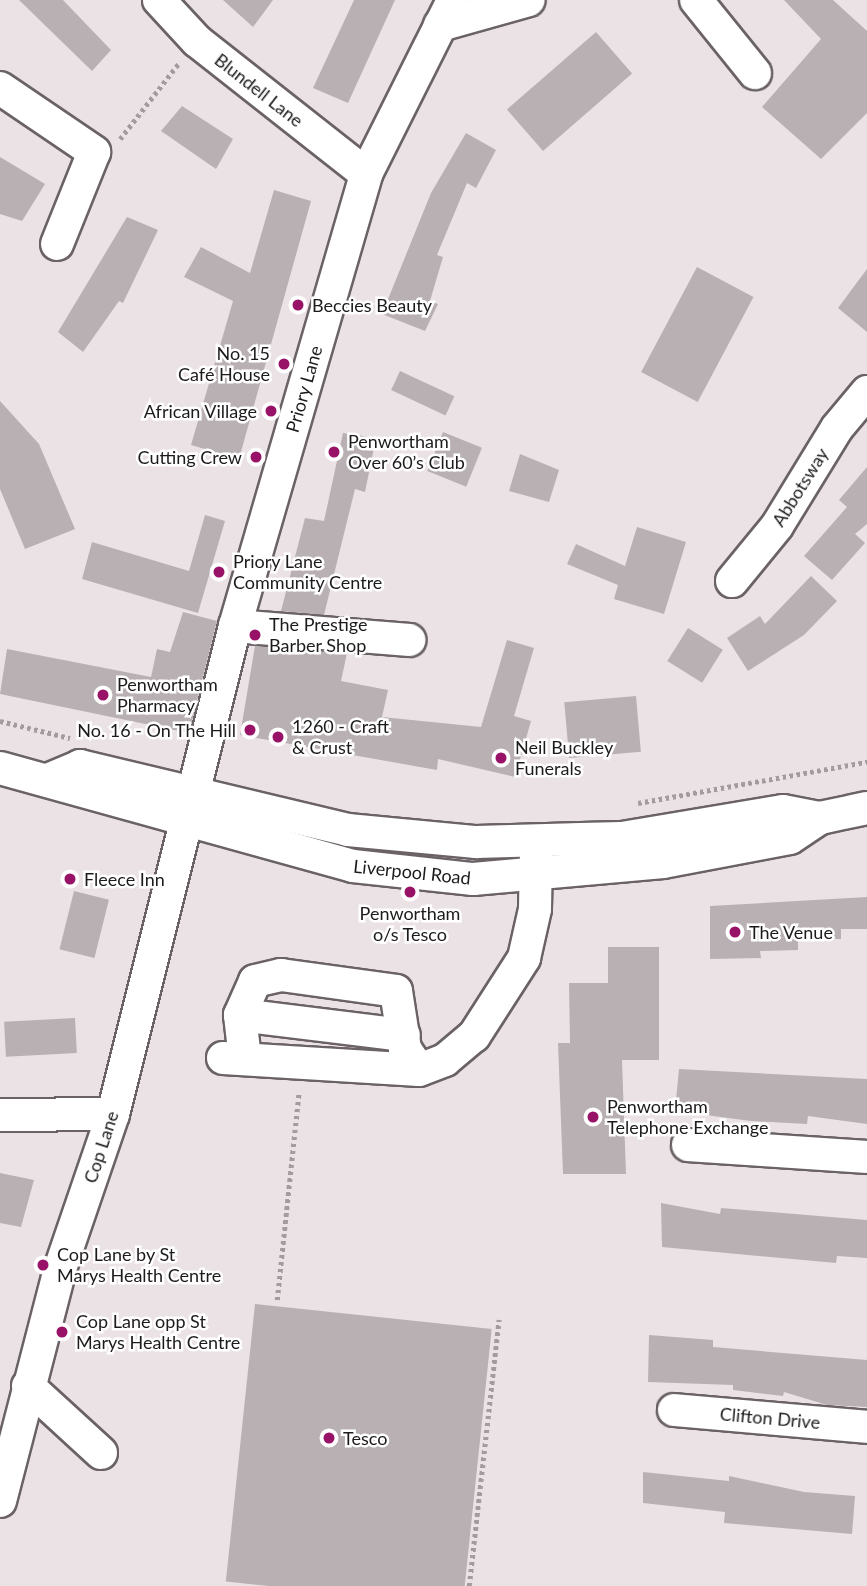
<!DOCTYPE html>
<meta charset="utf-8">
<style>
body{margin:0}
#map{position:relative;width:867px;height:1586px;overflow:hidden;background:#ebe2e6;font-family:Lato,sans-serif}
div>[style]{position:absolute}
.building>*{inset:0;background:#b9b0b4;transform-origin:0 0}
.path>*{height:4.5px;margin-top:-2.25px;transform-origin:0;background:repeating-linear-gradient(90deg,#a39c9f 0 3.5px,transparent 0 7px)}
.roads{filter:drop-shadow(2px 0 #6a6266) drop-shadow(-2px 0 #6a6266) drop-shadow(0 2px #6a6266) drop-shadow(0 -2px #6a6266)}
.minor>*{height:32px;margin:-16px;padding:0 16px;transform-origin:16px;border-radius:16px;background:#fff}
.dots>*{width:19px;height:19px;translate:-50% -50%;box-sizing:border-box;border:4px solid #fff;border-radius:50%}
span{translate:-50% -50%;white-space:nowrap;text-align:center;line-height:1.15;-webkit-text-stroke:5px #fff;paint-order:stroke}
.street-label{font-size:18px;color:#1d1a1b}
.poi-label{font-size:18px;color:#1d1a1b}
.left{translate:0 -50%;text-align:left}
.right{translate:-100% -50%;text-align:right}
</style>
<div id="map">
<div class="building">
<div style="clip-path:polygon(19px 0,63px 0,111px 50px,92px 71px)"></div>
<div style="clip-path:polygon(223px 0,273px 0,253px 27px)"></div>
<div style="clip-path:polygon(354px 0,395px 0,348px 103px,313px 88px)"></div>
<div style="clip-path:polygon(784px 0,833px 0,867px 31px,867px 113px,821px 159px,762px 107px,821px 39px)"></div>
<div style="left:596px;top:32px;width:55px;height:118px;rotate:49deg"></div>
<div style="clip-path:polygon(182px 106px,233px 139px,216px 169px,161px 131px)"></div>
<div style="clip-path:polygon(466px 133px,496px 150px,476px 188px,467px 183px,437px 255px,443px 257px,430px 301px,438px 304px,425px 331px,382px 314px,431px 193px)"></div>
<div style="clip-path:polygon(0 157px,45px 184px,22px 221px,0 214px)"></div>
<div style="clip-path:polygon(274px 190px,311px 201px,239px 459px,191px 445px,233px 301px,184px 277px,201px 247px,250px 273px)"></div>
<div style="clip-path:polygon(127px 217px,158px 230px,123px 303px,119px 301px,83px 352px,58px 332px)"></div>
<div style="left:697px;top:267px;width:64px;height:119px;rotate:28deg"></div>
<div style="clip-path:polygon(867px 269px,867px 332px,838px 308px)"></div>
<div style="left:400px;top:371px;width:60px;height:21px;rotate:25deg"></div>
<div style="clip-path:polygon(0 401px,39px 444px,75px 529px,25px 549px,0 489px)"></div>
<div style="left:443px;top:432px;width:42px;height:42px;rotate:22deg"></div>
<div style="clip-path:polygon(343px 433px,376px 438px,365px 492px,355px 489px,324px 615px,281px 611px,305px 518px,324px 521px)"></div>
<div style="clip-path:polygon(520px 454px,559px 470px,549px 502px,509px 491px)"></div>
<div style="clip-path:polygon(867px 467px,867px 524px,855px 534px,865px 543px,832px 580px,804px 556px,847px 507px,839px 500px)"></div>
<div style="clip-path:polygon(205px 515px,225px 521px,198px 613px,82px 579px,92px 542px,189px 571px)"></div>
<div style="clip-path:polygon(637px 527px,686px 542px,664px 614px,614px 599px,618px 585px,567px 564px,576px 544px,625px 566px)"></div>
<div style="clip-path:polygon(811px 576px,837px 601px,804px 635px,748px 671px,727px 638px,760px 616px,765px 624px)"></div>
<div style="clip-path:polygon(183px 612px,217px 621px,189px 733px,0 694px,7px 649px,151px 677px,157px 649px,170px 652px)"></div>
<div style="left:688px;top:628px;width:41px;height:39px;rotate:32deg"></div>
<div style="clip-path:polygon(507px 640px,534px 648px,514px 716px,531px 721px,515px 777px,438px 759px,437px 770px,240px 735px,255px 646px,347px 653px,341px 681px,388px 690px,382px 717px,481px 727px)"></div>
<div style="left:636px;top:696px;width:56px;height:72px;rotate:85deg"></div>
<div style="left:74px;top:891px;width:36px;height:60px;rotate:14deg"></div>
<div style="clip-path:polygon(867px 897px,867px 929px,841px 929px,841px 939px,798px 939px,798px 950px,760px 951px,761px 958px,710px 959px,710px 906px)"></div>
<div style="clip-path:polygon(608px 947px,659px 947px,659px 1060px,622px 1060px,626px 1174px,563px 1174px,558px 1043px,570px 1043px,569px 983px,608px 983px)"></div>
<div style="left:75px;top:1018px;width:35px;height:71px;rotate:87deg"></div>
<div style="clip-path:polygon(679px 1069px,867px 1079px,867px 1124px,808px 1116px,807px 1124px,751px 1121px,675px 1111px)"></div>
<div style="clip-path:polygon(0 1173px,34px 1180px,21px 1227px,0 1223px)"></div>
<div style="clip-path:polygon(661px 1203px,720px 1214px,721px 1208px,867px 1220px,867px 1258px,837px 1256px,836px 1263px,662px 1247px)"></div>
<div style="left:255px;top:1304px;width:238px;height:279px;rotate:6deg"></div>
<div style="clip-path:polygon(649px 1335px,713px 1340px,713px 1347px,867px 1360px,867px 1407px,827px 1405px,784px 1392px,783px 1396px,733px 1390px,733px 1385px,648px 1382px)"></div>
<div style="clip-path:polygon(643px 1472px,729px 1481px,729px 1476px,804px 1492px,855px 1496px,852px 1534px,724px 1523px,725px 1512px,643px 1503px)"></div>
</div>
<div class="path">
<div style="left:120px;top:139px;width:96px;rotate:-52.2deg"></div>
<div style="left:0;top:721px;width:72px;rotate:13.7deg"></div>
<div style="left:638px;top:803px;width:233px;rotate:-10.2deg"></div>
<div style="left:277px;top:1300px;width:209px;rotate:-84deg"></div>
<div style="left:469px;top:1586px;width:268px;rotate:-83.6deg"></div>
</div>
<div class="roads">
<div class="minor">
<div style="left:159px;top:0;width:56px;rotate:47.2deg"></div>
<div style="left:197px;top:41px;width:215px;rotate:38.2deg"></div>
<div style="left:696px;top:0;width:94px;rotate:51.1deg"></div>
<div style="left:440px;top:25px;width:92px;rotate:-15.7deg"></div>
<div style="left:0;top:88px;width:114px;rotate:34.2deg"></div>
<div style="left:94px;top:152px;width:99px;rotate:111.9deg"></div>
<div style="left:732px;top:581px;width:71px;rotate:-50.7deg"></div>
<div style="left:777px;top:526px;width:115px;rotate:-58.5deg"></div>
<div style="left:837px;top:428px;width:47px;rotate:-50.2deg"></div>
<div style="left:235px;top:626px;width:175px;rotate:4.6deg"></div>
<div style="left:0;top:768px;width:366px;rotate:15.5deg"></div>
<div style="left:353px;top:866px;width:121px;rotate:6.2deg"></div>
<div style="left:473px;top:879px;width:191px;rotate:-5.1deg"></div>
<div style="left:663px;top:862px;width:129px;rotate:-10.7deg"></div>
<div style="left:790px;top:838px;width:36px;rotate:-34deg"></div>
<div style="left:820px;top:818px;width:48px;rotate:-12deg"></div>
<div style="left:50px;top:779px;width:33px;rotate:-23deg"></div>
<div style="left:80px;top:766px;width:276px;rotate:13.4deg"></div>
<div style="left:348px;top:830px;width:129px;rotate:5.4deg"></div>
<div style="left:476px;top:842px;width:146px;rotate:-1.6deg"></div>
<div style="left:622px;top:838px;width:163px;rotate:-9.5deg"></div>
<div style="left:783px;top:811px;width:38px;rotate:11deg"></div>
<div style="left:240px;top:1015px;width:165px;rotate:7deg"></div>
<div style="left:223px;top:1058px;width:196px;rotate:3.5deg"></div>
<div style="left:419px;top:1070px;width:28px;rotate:-21deg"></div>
<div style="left:445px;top:1060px;width:38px;rotate:-40deg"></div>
<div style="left:474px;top:1036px;width:93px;rotate:-57.3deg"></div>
<div style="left:524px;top:958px;width:50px;rotate:-77.3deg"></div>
<div style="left:535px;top:909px;width:55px;rotate:-89deg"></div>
<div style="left:245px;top:1059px;width:44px;rotate:-96.5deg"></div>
<div style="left:240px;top:1015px;width:37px;rotate:-66deg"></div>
<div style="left:255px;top:981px;width:27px;rotate:-13deg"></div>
<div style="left:281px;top:975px;width:116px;rotate:7.9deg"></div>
<div style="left:396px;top:991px;width:59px;rotate:81.2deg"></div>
<div style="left:405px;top:1049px;width:25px;rotate:56deg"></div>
<div style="left:0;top:1115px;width:113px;rotate:-0.5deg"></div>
<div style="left:688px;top:1145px;width:179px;rotate:3.8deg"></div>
<div style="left:28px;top:1386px;width:99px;rotate:42.5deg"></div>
<div style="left:674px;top:1410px;width:194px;rotate:5deg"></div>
<div style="left:0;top:1501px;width:240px;rotate:-75.5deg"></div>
<div style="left:60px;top:1269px;width:164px;rotate:-71.1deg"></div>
<div style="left:113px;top:1114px;width:503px;rotate:-75.96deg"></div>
<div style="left:235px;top:626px;width:471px;rotate:-73.8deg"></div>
<div style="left:366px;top:174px;width:195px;rotate:-63.4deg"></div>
</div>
</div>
<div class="dots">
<div style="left:298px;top:305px;background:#981368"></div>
<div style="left:284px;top:364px;background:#981368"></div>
<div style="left:271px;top:411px;background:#981368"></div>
<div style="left:334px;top:452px;background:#981368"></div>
<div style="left:256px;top:457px;background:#981368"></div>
<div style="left:219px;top:572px;background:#981368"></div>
<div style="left:255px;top:635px;background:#981368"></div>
<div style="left:103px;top:695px;background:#981368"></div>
<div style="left:250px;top:730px;background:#981368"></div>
<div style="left:278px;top:737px;background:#981368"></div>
<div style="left:501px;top:758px;background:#981368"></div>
<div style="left:70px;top:879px;background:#981368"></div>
<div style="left:410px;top:892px;background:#981368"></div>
<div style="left:735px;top:932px;background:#981368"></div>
<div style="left:593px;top:1117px;background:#981368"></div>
<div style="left:43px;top:1265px;background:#981368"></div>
<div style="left:62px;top:1332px;background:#981368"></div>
<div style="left:329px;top:1438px;background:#981368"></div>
</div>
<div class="street-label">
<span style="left:259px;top:90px;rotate:38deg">Blundell Lane</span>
<span style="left:304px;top:389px;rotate:-74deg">Priory Lane</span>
<span style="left:800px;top:487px;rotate:-58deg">Abbotsway</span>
<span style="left:412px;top:872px;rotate:6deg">Liverpool Road</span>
<span style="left:101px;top:1147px;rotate:-72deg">Cop Lane</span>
<span style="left:770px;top:1418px;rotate:5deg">Clifton Drive</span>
</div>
<div class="poi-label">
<span class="left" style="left:312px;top:305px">Beccies Beauty</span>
<span class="right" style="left:270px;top:364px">No. 15<br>Café House</span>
<span class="right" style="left:257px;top:411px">African Village</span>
<span class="left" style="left:348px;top:452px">Penwortham<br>Over 60’s Club</span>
<span class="right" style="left:242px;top:457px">Cutting Crew</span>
<span class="left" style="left:233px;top:572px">Priory Lane<br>Community Centre</span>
<span class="left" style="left:269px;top:635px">The Prestige<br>Barber Shop</span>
<span class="left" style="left:117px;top:695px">Penwortham<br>Pharmacy</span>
<span class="left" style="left:292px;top:737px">1260 - Craft<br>&amp; Crust</span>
<span class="right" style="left:236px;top:730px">No. 16 - On The Hill</span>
<span class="left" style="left:515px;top:758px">Neil Buckley<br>Funerals</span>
<span class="left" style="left:84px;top:879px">Fleece Inn</span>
<span style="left:410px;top:924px">Penwortham<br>o/s Tesco</span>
<span class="left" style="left:749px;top:932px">The Venue</span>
<span class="left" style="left:607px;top:1117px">Penwortham<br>Telephone Exchange</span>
<span class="left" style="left:57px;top:1265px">Cop Lane by St<br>Marys Health Centre</span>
<span class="left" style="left:76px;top:1332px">Cop Lane opp St<br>Marys Health Centre</span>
<span class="left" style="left:343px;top:1438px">Tesco</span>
</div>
</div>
